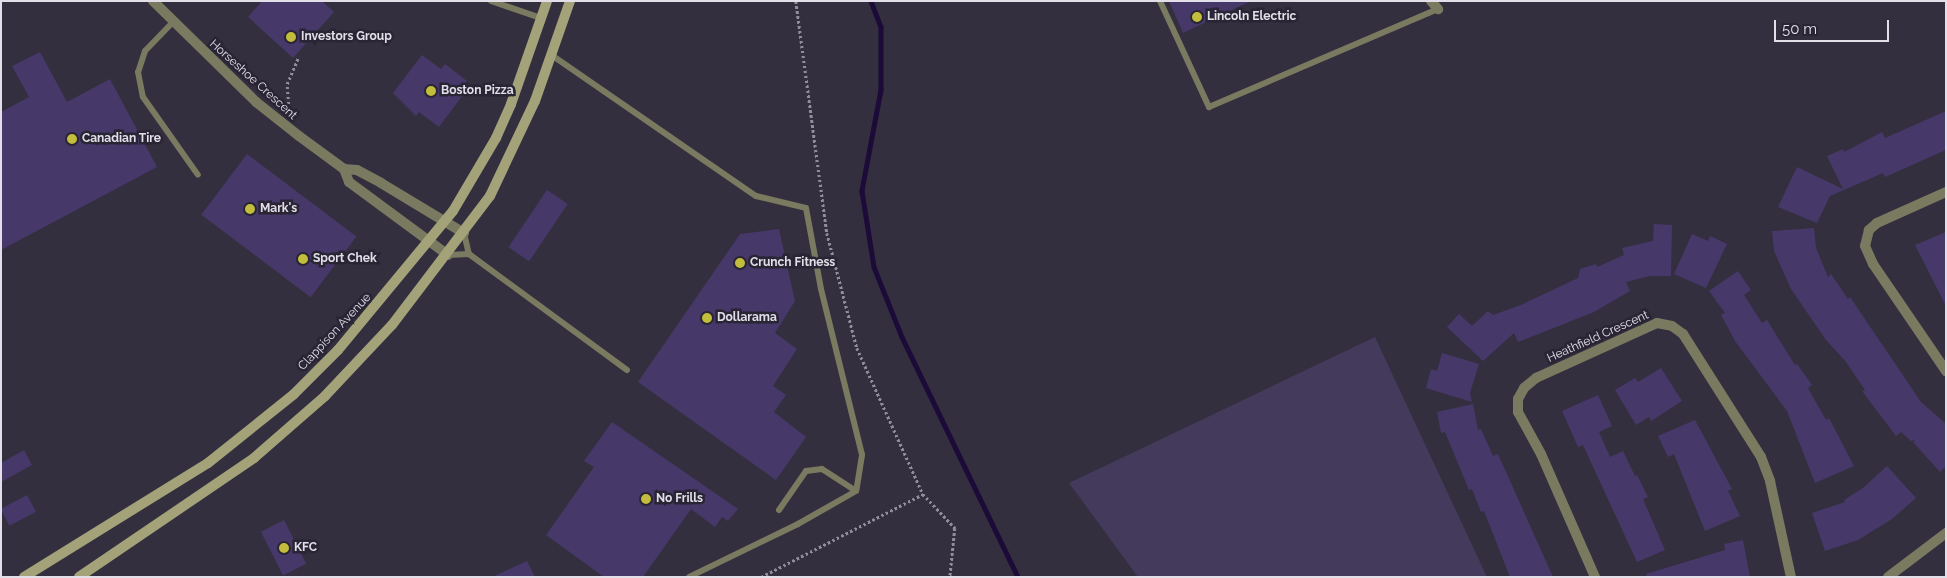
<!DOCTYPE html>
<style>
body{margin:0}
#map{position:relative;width:1947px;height:578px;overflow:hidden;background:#332f3e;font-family:Raleway,sans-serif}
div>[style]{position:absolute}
.green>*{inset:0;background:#433a5c}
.stream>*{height:4.5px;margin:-2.25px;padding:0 2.25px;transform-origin:2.25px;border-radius:2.25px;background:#1c0a38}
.building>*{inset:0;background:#47386a;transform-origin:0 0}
.path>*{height:2.5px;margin-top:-1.25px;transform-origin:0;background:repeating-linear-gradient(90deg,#918e9a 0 2.5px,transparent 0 5px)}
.service>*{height:6px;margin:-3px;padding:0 3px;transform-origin:3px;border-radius:3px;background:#7a7a60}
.minor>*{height:10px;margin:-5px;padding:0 5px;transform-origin:5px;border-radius:5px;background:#7a7a60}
.tertiary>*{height:10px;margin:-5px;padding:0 5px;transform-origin:5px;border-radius:5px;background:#7a7a60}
.secondary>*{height:10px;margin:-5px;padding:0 5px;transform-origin:5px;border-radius:5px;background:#a3a278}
.dots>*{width:14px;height:14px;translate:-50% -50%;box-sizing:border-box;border:2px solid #292534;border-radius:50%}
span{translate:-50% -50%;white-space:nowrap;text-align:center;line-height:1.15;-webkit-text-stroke:5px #292534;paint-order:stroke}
.poi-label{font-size:12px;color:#e2dfe9;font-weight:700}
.left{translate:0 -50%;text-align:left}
.street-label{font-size:12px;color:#e2dfe9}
.frame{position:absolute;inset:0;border:2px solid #e2dfe9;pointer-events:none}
.scale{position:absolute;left:1774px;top:20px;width:115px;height:22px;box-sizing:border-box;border:2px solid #e2dfe9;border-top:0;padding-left:6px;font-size:15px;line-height:18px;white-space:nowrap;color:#e2dfe9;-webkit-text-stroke:4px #292534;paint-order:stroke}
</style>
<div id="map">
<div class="green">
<div style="clip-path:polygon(1375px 337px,1487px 577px,1138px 577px,1069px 483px)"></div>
</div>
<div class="stream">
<div style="left:871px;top:1px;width:28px;rotate:69deg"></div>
<div style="left:881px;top:27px;width:63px;rotate:90deg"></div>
<div style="left:881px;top:90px;width:103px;rotate:100.7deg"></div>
<div style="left:862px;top:191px;width:77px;rotate:81deg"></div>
<div style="left:874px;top:267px;width:75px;rotate:68.2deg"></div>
<div style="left:902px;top:337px;width:267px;rotate:64.2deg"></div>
</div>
<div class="building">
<div style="clip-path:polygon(262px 1px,322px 1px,334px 12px,293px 58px,248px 17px)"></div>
<div style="clip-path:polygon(1169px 1px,1251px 1px,1183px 33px)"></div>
<div style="clip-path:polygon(40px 52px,67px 102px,110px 79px,157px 167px,1px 250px,1px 112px,29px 97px,12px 66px)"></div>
<div style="clip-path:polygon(422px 55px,441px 69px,445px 64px,467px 81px,464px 85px,468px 88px,439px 127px,419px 112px,416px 116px,393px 93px)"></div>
<div style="clip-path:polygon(1946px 111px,1946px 150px,1885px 177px,1883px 173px,1830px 196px,1817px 223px,1778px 207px,1797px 167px,1843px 189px,1827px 156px,1843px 149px,1844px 152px,1882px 132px,1885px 138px)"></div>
<div style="left:247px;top:154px;width:137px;height:76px;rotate:37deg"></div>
<div style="left:547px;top:190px;width:25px;height:69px;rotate:34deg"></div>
<div style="clip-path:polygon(1654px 224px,1672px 225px,1671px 276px,1650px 276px,1626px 282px,1630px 291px,1594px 312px,1518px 342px,1514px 333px,1483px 361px,1447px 327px,1459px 314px,1472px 326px,1488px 311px,1493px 315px,1521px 305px,1578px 278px,1580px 269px,1596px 264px,1597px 267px,1624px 255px,1622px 248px,1653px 241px)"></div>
<div style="clip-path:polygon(1814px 228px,1816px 248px,1828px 277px,1831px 274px,1848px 299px,1850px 297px,1921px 402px,1946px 424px,1946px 466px,1940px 472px,1913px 442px,1916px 439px,1911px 441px,1901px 432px,1896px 436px,1862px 391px,1865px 390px,1846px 362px,1826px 340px,1791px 289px,1774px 251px,1772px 231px)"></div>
<div style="clip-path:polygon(779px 229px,795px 301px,775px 333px,797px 349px,773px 386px,786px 395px,774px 412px,806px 437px,776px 480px,638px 382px,740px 234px)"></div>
<div style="clip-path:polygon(1946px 232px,1946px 306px,1915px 245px)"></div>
<div style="clip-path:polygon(1692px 234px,1708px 241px,1710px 236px,1727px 244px,1706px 288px,1674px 274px)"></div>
<div style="clip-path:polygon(1738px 271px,1751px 290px,1744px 295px,1762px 323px,1767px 320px,1795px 365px,1797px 364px,1812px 385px,1808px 388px,1826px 420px,1829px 418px,1854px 466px,1815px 483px,1787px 411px,1735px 341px,1721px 315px,1725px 313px,1709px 291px)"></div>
<div style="clip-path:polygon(1442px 353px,1479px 364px,1470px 393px,1472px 402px,1426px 388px,1431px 369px,1437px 371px)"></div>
<div style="clip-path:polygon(1661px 368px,1682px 401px,1651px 421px,1649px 417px,1636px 425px,1615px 390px,1635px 378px,1638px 382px)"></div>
<div style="clip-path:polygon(1598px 395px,1612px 426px,1599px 432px,1610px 457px,1623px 451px,1635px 476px,1637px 475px,1648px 497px,1643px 499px,1665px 550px,1637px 562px,1583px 445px,1578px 447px,1562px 411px)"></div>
<div style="clip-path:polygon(1473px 404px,1478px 430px,1481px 429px,1493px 456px,1498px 454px,1553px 577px,1510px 577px,1484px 511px,1481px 512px,1472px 489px,1469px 490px,1445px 432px,1441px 433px,1437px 412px)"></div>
<div style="clip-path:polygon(1695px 420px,1732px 489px,1728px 491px,1740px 516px,1705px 531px,1674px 454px,1668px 457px,1658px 436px)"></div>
<div style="clip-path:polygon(612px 422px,738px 509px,728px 521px,722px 517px,715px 527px,691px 509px,643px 577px,604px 577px,546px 535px,594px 467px,584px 461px)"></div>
<div style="clip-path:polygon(24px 450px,32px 465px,1px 482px,1px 463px)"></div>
<div style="clip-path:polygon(1887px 466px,1916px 498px,1892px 519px,1858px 540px,1825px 551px,1812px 513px,1845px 502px,1844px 500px,1863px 488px)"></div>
<div style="left:27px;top:495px;width:19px;height:30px;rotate:62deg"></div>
<div style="left:284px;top:520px;width:49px;height:26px;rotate:63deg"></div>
<div style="clip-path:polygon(1743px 540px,1750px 577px,1647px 577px,1646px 574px,1725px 550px,1724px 544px)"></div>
<div style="clip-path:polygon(527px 561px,535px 577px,492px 577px)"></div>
</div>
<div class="path">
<div style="left:796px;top:1px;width:234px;rotate:82.4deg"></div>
<div style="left:827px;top:233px;width:119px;rotate:75.4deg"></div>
<div style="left:857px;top:348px;width:160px;rotate:65.7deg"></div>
<div style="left:923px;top:494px;width:47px;rotate:46.7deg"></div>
<div style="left:955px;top:528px;width:49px;rotate:95.8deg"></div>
<div style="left:289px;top:114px;width:30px;rotate:-94deg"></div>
<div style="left:287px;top:84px;width:28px;rotate:-67deg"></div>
<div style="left:761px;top:577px;width:182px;rotate:-27.1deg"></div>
</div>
<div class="service">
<div style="left:491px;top:1px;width:53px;rotate:18.8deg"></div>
<div style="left:1160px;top:1px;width:117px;rotate:65.2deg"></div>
<div style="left:1209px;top:107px;width:249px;rotate:-23.2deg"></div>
<div style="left:173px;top:22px;width:40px;rotate:134deg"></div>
<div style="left:145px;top:51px;width:22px;rotate:108deg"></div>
<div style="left:138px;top:72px;width:25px;rotate:79deg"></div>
<div style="left:143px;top:97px;width:95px;rotate:54.8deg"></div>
<div style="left:550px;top:54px;width:250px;rotate:34.6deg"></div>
<div style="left:756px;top:196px;width:51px;rotate:13.5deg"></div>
<div style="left:806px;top:208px;width:82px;rotate:79.5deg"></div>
<div style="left:821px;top:289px;width:171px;rotate:76.1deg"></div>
<div style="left:862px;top:455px;width:36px;rotate:99deg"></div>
<div style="left:856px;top:491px;width:67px;rotate:150.4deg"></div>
<div style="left:798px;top:524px;width:121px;rotate:154.1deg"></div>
<div style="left:464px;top:233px;width:22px;rotate:77deg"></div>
<div style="left:469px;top:254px;width:196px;rotate:36.3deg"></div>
<div style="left:448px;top:255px;width:21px;rotate:-3deg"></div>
<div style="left:779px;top:510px;width:47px;rotate:-55.3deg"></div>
<div style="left:806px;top:471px;width:16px;rotate:-7deg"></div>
<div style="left:822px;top:469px;width:40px;rotate:32.9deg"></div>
</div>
<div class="minor">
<div style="left:153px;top:1px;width:144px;rotate:44.4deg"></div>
<div style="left:256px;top:102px;width:55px;rotate:38.3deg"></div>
<div style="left:299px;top:136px;width:56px;rotate:36.3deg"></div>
<div style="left:344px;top:169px;width:13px;rotate:4deg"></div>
<div style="left:357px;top:170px;width:27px;rotate:28deg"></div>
<div style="left:381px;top:183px;width:97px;rotate:31.1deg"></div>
<div style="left:1431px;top:1px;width:11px;rotate:49deg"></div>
<div style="left:344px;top:169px;width:14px;rotate:69deg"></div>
<div style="left:349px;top:182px;width:123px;rotate:36.4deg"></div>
<div style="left:1946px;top:192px;width:76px;rotate:155.8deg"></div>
<div style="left:1877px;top:223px;width:11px;rotate:139deg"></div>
<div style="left:1869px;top:230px;width:16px;rotate:104deg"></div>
<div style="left:1865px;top:246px;width:20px;rotate:66deg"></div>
<div style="left:1873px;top:264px;width:130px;rotate:55.7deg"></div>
<div style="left:1595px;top:577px;width:134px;rotate:-113.7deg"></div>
<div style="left:1541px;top:454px;width:48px;rotate:-118.7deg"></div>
<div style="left:1518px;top:412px;width:13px;rotate:-90deg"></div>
<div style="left:1518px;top:399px;width:13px;rotate:-61deg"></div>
<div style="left:1524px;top:388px;width:16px;rotate:-40deg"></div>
<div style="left:1536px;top:378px;width:133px;rotate:-24.4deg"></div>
<div style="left:1657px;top:323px;width:15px;rotate:11deg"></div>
<div style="left:1672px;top:326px;width:14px;rotate:36deg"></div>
<div style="left:1683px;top:334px;width:146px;rotate:57.6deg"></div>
<div style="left:1761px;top:457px;width:26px;rotate:69deg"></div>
<div style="left:1770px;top:481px;width:98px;rotate:77.7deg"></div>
</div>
<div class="tertiary">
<div style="left:1888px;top:577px;width:73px;rotate:-37.2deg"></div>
</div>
<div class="secondary">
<div style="left:24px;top:577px;width:216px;rotate:-31.8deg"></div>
<div style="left:208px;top:463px;width:110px;rotate:-38.7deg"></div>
<div style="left:294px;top:394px;width:62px;rotate:-45deg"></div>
<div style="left:338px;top:350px;width:180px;rotate:-50.4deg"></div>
<div style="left:453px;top:211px;width:85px;rotate:-59.5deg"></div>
<div style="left:496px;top:138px;width:37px;rotate:-66deg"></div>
<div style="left:511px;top:104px;width:109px;rotate:-70.7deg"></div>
<div style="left:79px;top:577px;width:212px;rotate:-34.2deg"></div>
<div style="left:254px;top:458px;width:94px;rotate:-41.1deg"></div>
<div style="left:325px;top:396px;width:98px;rotate:-46.7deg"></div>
<div style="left:392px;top:325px;width:162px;rotate:-52.8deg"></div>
<div style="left:490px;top:196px;width:105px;rotate:-64.7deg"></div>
<div style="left:535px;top:101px;width:106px;rotate:-70.7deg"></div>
</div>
<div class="dots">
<div style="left:1197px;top:17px;background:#c3bd3e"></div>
<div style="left:291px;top:37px;background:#c3bd3e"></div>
<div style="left:431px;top:91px;background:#c3bd3e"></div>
<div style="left:72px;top:139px;background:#c3bd3e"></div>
<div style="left:250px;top:209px;background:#c3bd3e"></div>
<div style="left:303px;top:259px;background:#c3bd3e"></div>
<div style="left:740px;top:263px;background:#c3bd3e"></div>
<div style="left:707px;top:318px;background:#c3bd3e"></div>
<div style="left:646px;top:499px;background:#c3bd3e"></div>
<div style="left:284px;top:548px;background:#c3bd3e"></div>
</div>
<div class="poi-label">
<span class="left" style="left:1207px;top:17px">Lincoln Electric</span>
<span class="left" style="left:301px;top:37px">Investors Group</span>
<span class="left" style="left:441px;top:91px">Boston Pizza</span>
<span class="left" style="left:82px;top:139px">Canadian Tire</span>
<span class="left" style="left:260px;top:209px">Mark's</span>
<span class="left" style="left:313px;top:259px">Sport Chek</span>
<span class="left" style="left:750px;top:263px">Crunch Fitness</span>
<span class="left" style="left:717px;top:318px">Dollarama</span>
<span class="left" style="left:656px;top:499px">No Frills</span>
<span class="left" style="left:294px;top:548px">KFC</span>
</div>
<div class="street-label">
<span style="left:253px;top:80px;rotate:42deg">Horseshoe Crescent</span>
<span style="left:335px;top:332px;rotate:-47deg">Clappison Avenue</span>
<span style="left:1598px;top:337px;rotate:-24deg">Heathfield Crescent</span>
</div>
<div class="frame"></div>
<div class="scale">50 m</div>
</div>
